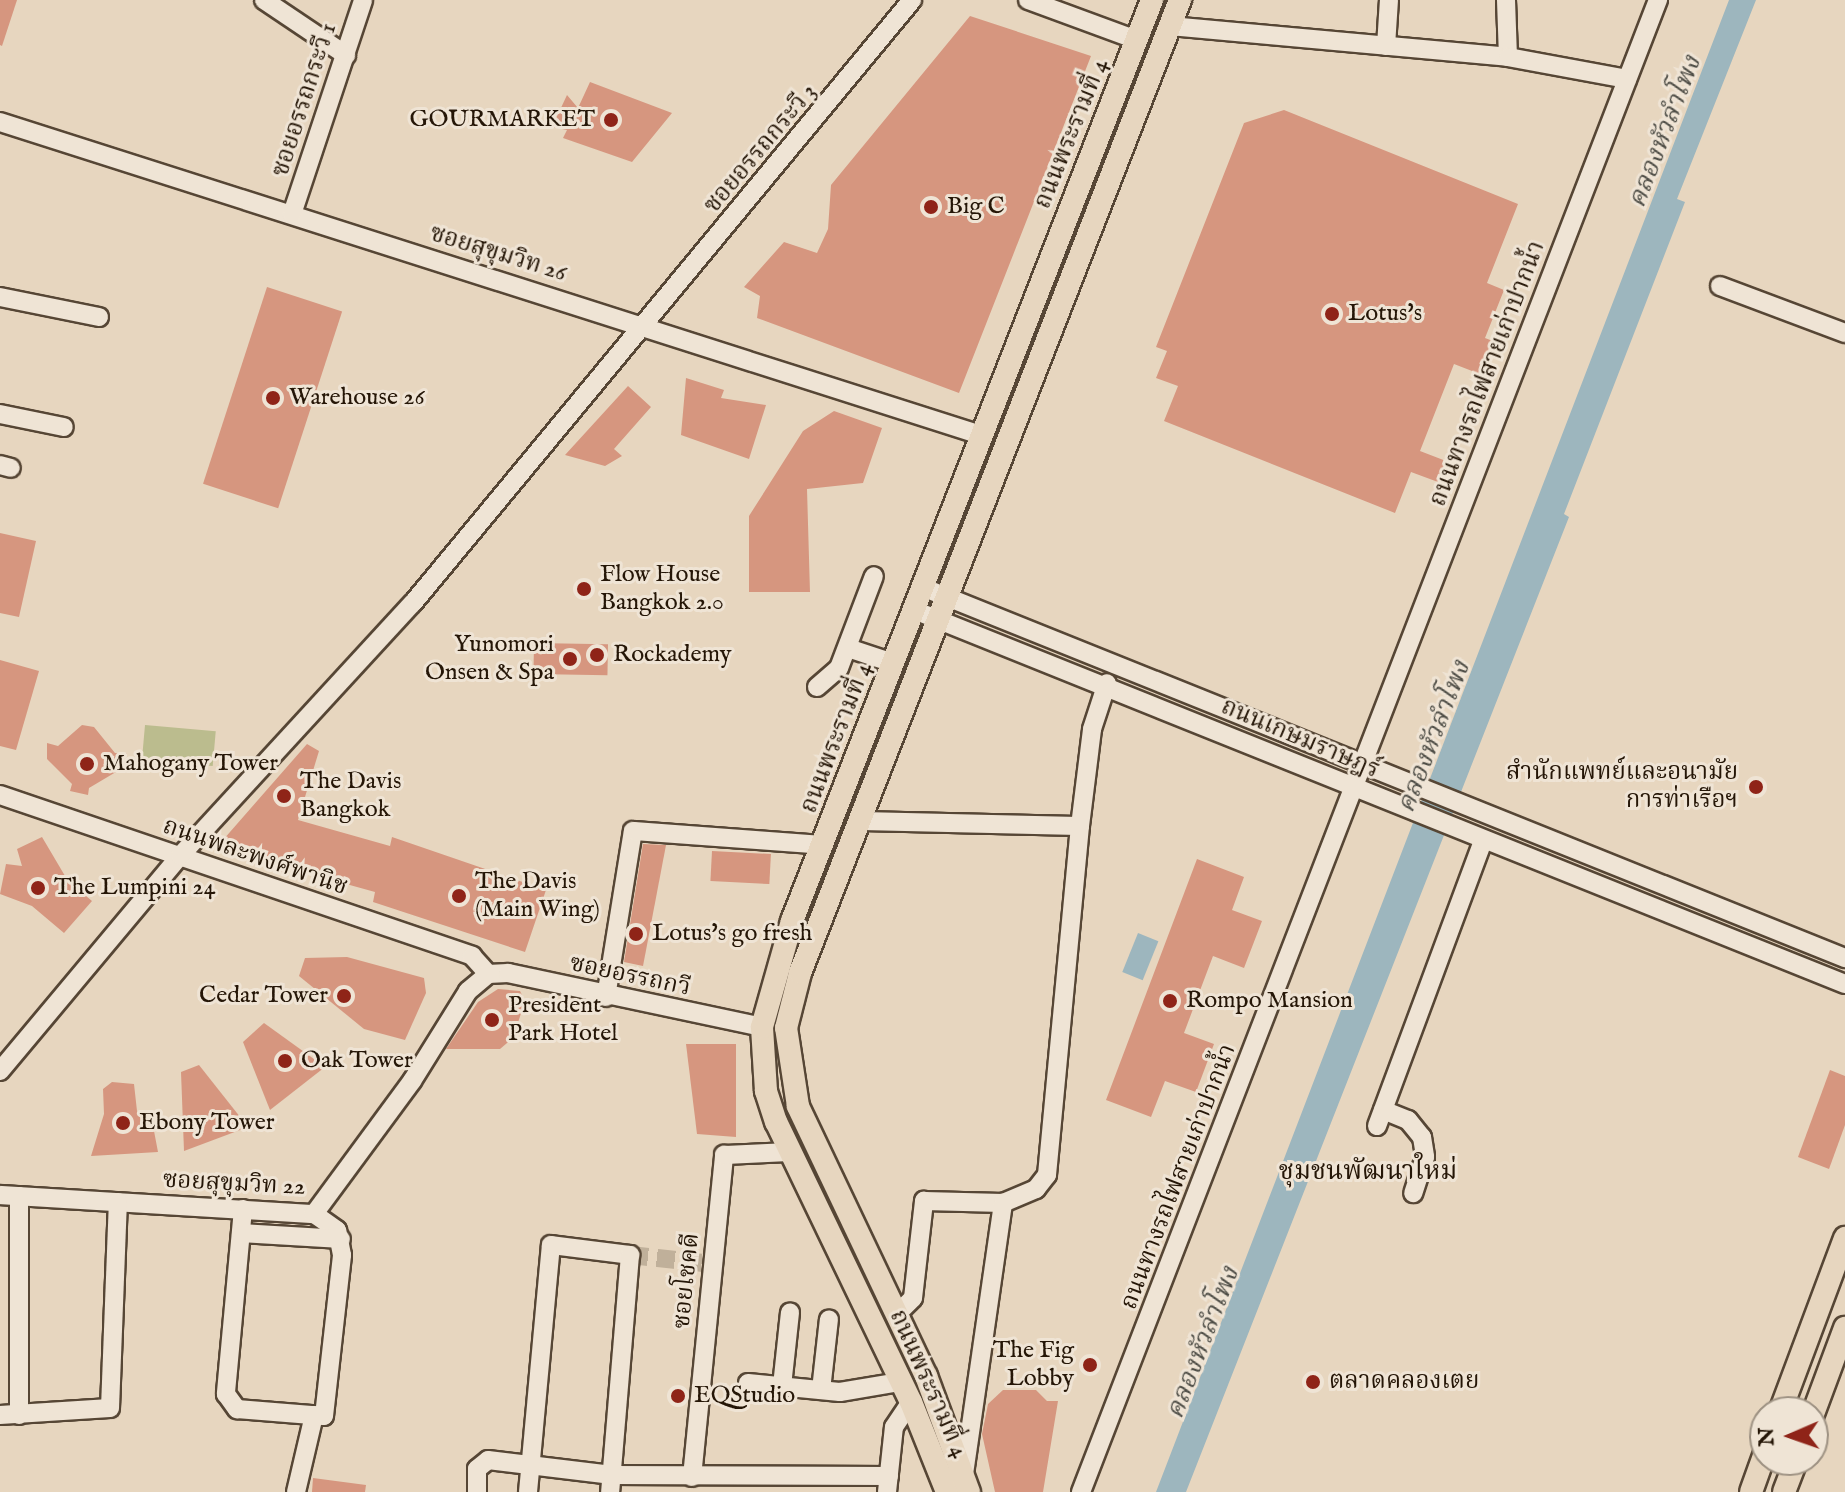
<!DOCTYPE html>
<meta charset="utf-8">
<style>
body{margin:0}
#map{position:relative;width:1845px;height:1492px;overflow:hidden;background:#e7d6bf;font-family:"IM FELL English","Noto Serif Thai",serif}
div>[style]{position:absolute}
.green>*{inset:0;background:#bbbc8e;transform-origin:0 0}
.water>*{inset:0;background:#9db6be;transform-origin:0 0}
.building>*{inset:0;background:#d6967f;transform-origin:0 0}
.minor-tunnel>*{height:18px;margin-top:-9px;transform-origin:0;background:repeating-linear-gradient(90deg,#c0b09a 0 18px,transparent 0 27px)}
.roads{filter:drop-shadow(2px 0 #564635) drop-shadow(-2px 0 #564635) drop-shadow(0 2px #564635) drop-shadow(0 -2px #564635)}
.minor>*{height:18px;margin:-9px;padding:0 9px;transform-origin:9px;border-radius:9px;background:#efe4d5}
.major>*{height:22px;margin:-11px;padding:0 11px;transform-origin:11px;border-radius:11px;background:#e7d6bf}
.dots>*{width:22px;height:22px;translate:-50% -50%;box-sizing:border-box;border:4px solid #efe4d5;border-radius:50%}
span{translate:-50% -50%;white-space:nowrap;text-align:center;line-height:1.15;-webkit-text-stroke:6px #efe4d5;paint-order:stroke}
.street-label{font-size:24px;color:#251607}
.poi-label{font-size:24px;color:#251607}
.right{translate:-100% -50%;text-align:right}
.left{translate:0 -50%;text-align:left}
.water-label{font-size:26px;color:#4f4e47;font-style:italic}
.neighbourhood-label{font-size:26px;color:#251607}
.north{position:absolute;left:1749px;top:1396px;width:80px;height:80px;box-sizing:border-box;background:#efe4d5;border:2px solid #9e9283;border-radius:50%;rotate:268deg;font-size:22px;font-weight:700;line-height:32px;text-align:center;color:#251607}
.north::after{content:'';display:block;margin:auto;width:28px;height:36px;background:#8f2418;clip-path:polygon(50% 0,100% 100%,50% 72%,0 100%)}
</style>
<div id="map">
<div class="green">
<div style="left:145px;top:725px;width:71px;height:35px;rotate:5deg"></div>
</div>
<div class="water">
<div style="clip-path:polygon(1729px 0,1756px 0,1677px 199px,1685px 202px,1564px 514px,1569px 517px,1186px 1492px,1156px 1492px)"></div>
<div style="left:1138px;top:933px;width:22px;height:42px;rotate:22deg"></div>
</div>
<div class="building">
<div style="clip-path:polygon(0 0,17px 0,2px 46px,0 45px)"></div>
<div style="clip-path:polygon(970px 16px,1091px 56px,959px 393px,757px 318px,760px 296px,744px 287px,784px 242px,817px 253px,828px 229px,831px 185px)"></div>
<div style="clip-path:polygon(590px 82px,672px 113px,632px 162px,563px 138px,567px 130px,552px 127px,567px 95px,578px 108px)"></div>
<div style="clip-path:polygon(1284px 110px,1518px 204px,1487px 283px,1504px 290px,1485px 338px,1498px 343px,1485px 376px,1454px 364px,1420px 451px,1446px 461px,1438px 482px,1411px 472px,1395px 513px,1164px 421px,1178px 386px,1156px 378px,1167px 351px,1156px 347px,1244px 123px)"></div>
<div style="left:267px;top:287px;width:79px;height:207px;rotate:18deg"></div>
<div style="clip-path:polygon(686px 378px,724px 390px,721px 398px,766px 405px,749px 459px,681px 435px)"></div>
<div style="clip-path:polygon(628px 386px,651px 407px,614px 449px,622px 456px,605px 466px,565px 455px)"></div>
<div style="clip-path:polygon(834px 411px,882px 428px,863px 483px,807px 489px,810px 592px,749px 592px,749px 516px,803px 431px)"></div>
<div style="clip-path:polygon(0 533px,36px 541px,19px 617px,0 613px)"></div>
<div style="left:534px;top:643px;width:74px;height:31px;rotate:1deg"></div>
<div style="clip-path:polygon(0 660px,39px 671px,16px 750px,0 746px)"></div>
<div style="clip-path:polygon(82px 725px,94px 727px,115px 753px,127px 753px,121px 769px,89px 788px,88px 795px,70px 791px,72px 784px,47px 759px,47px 743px,58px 746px)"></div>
<div style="clip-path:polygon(307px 744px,319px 751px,298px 820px,390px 846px,392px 837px,546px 890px,525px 952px,373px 902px,375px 892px,285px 867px,283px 872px,224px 851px,223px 840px)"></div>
<div style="clip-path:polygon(42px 837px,68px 881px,92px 901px,64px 933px,32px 906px,0 894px,6px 864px,22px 866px,17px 849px)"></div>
<div style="clip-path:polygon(643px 844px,666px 845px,643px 966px,624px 962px)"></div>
<div style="left:712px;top:851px;width:59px;height:30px;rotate:3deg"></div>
<div style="clip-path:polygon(1197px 859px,1244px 877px,1232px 910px,1262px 921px,1244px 968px,1213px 956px,1184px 1033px,1214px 1044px,1196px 1092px,1165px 1081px,1151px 1117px,1106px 1100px)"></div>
<div style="clip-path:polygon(347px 957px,424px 978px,426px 993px,405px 1040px,364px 1029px,299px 976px,305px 958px)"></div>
<div style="clip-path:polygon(498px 989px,520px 991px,525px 1001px,513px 1038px,500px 1049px,446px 1049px,478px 1002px)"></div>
<div style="clip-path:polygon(264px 1023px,325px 1067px,270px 1110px,243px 1042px)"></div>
<div style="clip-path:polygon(686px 1044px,736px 1044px,736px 1137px,697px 1134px)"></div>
<div style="clip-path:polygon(199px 1065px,248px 1127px,184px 1151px,181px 1072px)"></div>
<div style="clip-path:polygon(1830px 1070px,1845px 1076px,1845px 1125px,1829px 1169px,1798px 1157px)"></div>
<div style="clip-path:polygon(112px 1082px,134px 1084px,137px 1111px,154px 1131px,158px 1152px,91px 1156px,104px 1114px,103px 1089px)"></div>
<div style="clip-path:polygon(1003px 1390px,1036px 1390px,1047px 1401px,1058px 1401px,1043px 1492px,995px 1492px,982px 1434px,988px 1404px)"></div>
<div style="clip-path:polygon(313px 1478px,366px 1485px,365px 1492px,312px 1492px)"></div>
</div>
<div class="minor-tunnel">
<div style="left:630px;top:1255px;width:83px;rotate:6.2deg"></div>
</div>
<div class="roads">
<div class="minor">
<div style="left:264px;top:0;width:99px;rotate:33.9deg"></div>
<div style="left:1028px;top:0;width:116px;rotate:20.2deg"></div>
<div style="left:1506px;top:0;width:57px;rotate:88deg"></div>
<div style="left:1170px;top:26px;width:339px;rotate:5.2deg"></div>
<div style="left:1508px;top:57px;width:121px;rotate:10.5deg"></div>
<div style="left:1386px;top:46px;width:46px;rotate:-86.3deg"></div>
<div style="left:0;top:122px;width:1030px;rotate:17.7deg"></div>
<div style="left:292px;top:214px;width:225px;rotate:-71.6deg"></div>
<div style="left:1720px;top:286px;width:134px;rotate:20.6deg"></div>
<div style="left:0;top:297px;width:101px;rotate:11.4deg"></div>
<div style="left:0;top:414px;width:65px;rotate:11.5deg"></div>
<div style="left:0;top:465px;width:11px;rotate:15deg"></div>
<div style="left:922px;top:587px;width:995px;rotate:21.9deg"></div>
<div style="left:914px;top:610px;width:1003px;rotate:21.89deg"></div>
<div style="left:848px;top:648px;width:47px;rotate:18.4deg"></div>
<div style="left:817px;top:687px;width:29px;rotate:-41deg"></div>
<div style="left:839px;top:668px;width:98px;rotate:-69.2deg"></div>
<div style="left:0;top:795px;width:499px;rotate:18.8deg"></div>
<div style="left:472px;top:956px;width:24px;rotate:48deg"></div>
<div style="left:860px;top:821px;width:220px;rotate:1.3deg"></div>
<div style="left:606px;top:997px;width:168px;rotate:-80.8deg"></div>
<div style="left:633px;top:831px;width:191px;rotate:4.2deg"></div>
<div style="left:0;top:1071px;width:280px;rotate:-50.1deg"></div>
<div style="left:180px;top:856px;width:344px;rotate:-47.4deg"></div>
<div style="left:413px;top:603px;width:783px;rotate:-50.39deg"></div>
<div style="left:1383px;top:1110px;width:27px;rotate:22deg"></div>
<div style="left:1408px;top:1120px;width:22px;rotate:51deg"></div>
<div style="left:1422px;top:1137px;width:20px;rotate:81deg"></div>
<div style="left:1425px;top:1157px;width:38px;rotate:108deg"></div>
<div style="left:1377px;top:1126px;width:302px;rotate:-69.6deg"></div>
<div style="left:0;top:1195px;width:315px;rotate:3.5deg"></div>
<div style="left:314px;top:1214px;width:165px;rotate:-53.6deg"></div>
<div style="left:412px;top:1081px;width:106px;rotate:-58.1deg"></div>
<div style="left:468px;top:991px;width:26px;rotate:-40deg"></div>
<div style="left:488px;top:974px;width:20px;rotate:-3deg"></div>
<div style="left:508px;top:973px;width:260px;rotate:12deg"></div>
<div style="left:19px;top:1196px;width:219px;rotate:90deg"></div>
<div style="left:243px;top:1209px;width:186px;rotate:95.3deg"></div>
<div style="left:226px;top:1394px;width:19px;rotate:54deg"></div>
<div style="left:237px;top:1409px;width:87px;rotate:4.6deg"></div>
<div style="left:324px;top:1416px;width:162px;rotate:-83.6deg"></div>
<div style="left:342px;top:1255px;width:25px;rotate:-101deg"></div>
<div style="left:337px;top:1230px;width:28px;rotate:-145deg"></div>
<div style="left:241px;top:1233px;width:100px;rotate:3.4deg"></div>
<div style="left:896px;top:1315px;width:24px;rotate:-45deg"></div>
<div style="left:913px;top:1298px;width:98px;rotate:-83.5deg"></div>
<div style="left:924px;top:1201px;width:79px;rotate:1.5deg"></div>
<div style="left:1003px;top:1203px;width:36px;rotate:-23deg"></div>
<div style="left:1036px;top:1189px;width:18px;rotate:-52deg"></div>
<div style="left:1047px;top:1175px;width:351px;rotate:-84.6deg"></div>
<div style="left:1080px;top:826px;width:98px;rotate:-82.9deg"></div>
<div style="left:1092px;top:729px;width:48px;rotate:-71.9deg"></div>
<div style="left:748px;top:1383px;width:92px;rotate:5.6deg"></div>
<div style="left:840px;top:1392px;width:61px;rotate:-9.5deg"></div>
<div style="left:782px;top:1386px;width:74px;rotate:-83.8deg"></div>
<div style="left:821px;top:1390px;width:71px;rotate:-83.6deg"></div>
<div style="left:0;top:1415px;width:110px;rotate:-3.6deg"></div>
<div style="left:110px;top:1408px;width:206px;rotate:-87.8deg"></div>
<div style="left:964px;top:1474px;width:274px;rotate:-81.8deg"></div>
<div style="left:692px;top:1477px;width:324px;rotate:-84.3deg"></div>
<div style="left:724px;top:1155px;width:66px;rotate:-2.6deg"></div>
<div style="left:296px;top:1492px;width:79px;rotate:-76.8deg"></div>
<div style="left:477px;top:1492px;width:23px;rotate:-90deg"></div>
<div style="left:477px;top:1469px;width:14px;rotate:-39deg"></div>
<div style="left:488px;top:1460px;width:125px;rotate:6.9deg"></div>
<div style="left:612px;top:1475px;width:277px;rotate:0.2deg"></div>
<div style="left:528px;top:1492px;width:248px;rotate:-84.7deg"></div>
<div style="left:551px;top:1245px;width:80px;rotate:7.2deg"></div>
<div style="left:630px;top:1255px;width:238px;rotate:94.8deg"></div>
<div style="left:887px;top:1492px;width:65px;rotate:-83.9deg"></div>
<div style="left:894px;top:1427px;width:30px;rotate:-56deg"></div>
<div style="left:1081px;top:1492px;width:1600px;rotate:-68.86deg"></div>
</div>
<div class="major">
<div style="left:1780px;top:1412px;width:186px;rotate:-69.5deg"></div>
<div style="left:1813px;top:1414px;width:92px;rotate:-69.6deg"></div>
<div style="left:947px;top:1492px;width:97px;rotate:-111.8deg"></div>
<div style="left:911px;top:1402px;width:311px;rotate:-115.7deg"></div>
<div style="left:776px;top:1122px;width:33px;rotate:-108deg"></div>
<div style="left:766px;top:1091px;width:64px;rotate:-93.6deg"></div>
<div style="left:762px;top:1027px;width:110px;rotate:-74.2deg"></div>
<div style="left:792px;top:921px;width:989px;rotate:-68.65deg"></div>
<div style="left:969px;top:1492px;width:124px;rotate:-110.3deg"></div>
<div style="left:926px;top:1376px;width:299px;rotate:-115.4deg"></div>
<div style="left:798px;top:1106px;width:79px;rotate:-98.7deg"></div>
<div style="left:786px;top:1028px;width:57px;rotate:-75.7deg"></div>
<div style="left:800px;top:973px;width:1045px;rotate:-68.67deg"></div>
<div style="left:1751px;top:1492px;width:41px;rotate:-70.3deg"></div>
<div style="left:1784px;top:1492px;width:34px;rotate:-69deg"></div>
</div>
</div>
<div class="dots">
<div style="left:611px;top:120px;background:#8f2418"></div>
<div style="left:931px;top:207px;background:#8f2418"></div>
<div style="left:1332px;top:314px;background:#8f2418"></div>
<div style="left:273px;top:398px;background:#8f2418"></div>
<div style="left:584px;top:589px;background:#8f2418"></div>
<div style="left:597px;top:655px;background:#8f2418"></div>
<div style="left:570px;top:659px;background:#8f2418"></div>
<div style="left:87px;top:764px;background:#8f2418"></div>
<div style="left:1756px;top:787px;background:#8f2418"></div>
<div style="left:284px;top:796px;background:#8f2418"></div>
<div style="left:38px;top:888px;background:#8f2418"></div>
<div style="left:459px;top:896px;background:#8f2418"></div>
<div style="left:636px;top:934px;background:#8f2418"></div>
<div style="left:344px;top:996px;background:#8f2418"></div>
<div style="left:1170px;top:1001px;background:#8f2418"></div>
<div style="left:492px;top:1020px;background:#8f2418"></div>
<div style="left:285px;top:1061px;background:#8f2418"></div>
<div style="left:123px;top:1123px;background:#8f2418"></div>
<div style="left:1090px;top:1365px;background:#8f2418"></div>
<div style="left:1313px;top:1382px;background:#8f2418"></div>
<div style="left:678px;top:1396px;background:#8f2418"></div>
</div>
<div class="street-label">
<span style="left:305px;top:100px;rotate:-72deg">ซอยอรรถกระวี 1</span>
<span style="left:1072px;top:134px;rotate:-68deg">ถนนพระรามที่ 4</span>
<span style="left:761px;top:149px;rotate:-50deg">ซอยอรรถกระวี 3</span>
<span style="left:498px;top:254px;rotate:17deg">ซอยสุขุมวิท 26</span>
<span style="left:1488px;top:374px;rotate:-69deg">ถนนทางรถไฟสายเก่าปากน้ำ</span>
<span style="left:837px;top:738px;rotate:-69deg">ถนนพระรามที่ 4</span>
<span style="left:1300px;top:739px;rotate:23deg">ถนนเกษมราษฎร์</span>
<span style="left:255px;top:857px;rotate:19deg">ถนนพละพงศ์พานิช</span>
<span style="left:630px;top:976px;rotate:12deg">ซอยอรรถกวี</span>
<span style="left:1179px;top:1177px;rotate:-69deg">ถนนทางรถไฟสายเก่าปากน้ำ</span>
<span style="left:234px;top:1184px;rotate:3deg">ซอยสุขุมวิท 22</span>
<span style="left:687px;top:1281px;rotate:-84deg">ซอยโชคดี</span>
<span style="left:928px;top:1384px;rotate:66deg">ถนนพระรามที่ 4</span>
</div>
<div class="poi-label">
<span class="right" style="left:595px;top:120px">GOURMARKET</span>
<span class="left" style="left:947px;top:207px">Big C</span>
<span class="left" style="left:1348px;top:314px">Lotus's</span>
<span class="left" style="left:289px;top:398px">Warehouse 26</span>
<span class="left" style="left:600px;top:589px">Flow House<br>Bangkok 2.0</span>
<span class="right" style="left:554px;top:659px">Yunomori<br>Onsen &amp; Spa</span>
<span class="left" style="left:613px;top:655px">Rockademy</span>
<span class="left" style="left:103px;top:764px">Mahogany Tower</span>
<span class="right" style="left:1738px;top:787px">สำนักแพทย์และอนามัย<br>การท่าเรือฯ</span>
<span class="left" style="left:300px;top:796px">The Davis<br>Bangkok</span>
<span class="left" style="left:475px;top:896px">The Davis<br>(Main Wing)</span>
<span class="left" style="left:54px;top:888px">The Lumpini 24</span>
<span class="left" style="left:652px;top:934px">Lotus's go fresh</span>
<span class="right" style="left:328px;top:996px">Cedar Tower</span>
<span class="left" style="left:1186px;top:1001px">Rompo Mansion</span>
<span class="left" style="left:508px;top:1020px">President<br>Park Hotel</span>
<span class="left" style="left:301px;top:1061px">Oak Tower</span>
<span class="left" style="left:139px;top:1123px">Ebony Tower</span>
<span class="right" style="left:1074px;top:1365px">The Fig<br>Lobby</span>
<span class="left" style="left:1329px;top:1382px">ตลาดคลองเตย</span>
<span class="left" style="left:694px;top:1396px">EQStudio</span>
</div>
<div class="water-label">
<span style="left:1665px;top:132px;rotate:-69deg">คลองหัวลำโพง</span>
<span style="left:1434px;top:737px;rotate:-69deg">คลองหัวลำโพง</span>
<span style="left:1203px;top:1343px;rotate:-69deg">คลองหัวลำโพง</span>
</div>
<div class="neighbourhood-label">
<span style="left:1368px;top:1172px">ชุมชนพัฒนาใหม่</span>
</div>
<div class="north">N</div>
</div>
